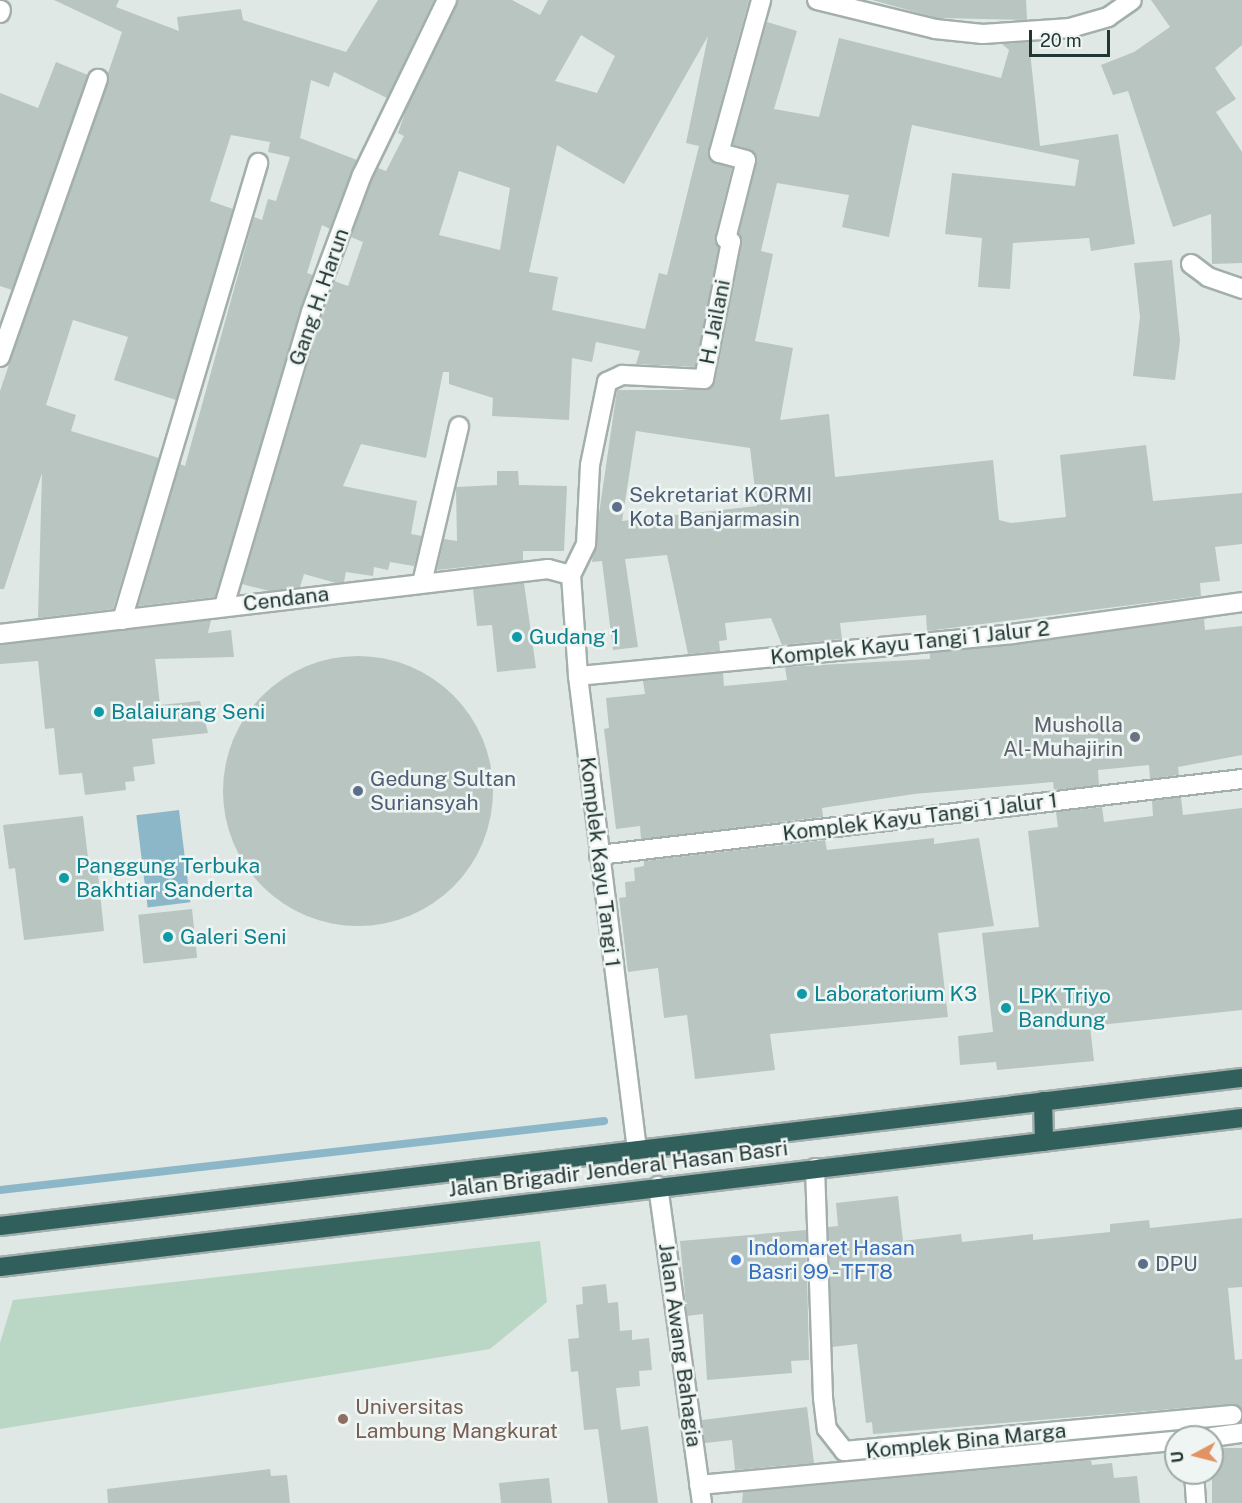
<!DOCTYPE html>
<style>
body{margin:0}
#map{position:relative;width:1242px;height:1503px;overflow:hidden;background:#dfe8e5;font-family:"Public Sans",sans-serif}
div>[style]{position:absolute}
.green>*{inset:0;background:#bad7c5}
.water>*{inset:0;background:#8cb7c8;transform-origin:0 0}
.stream>*{height:8px;margin:-4px;padding:0 4px;transform-origin:4px;border-radius:4px;background:#8cb7c8}
.building>*{inset:0;background:#b8c5c1;transform-origin:0 0}
.round{border-radius:50%}
.roads{filter:drop-shadow(2px 0 #a3afac) drop-shadow(-2px 0 #a3afac) drop-shadow(0 2px #a3afac) drop-shadow(0 -2px #a3afac)}
.street>*{height:18px;margin:-9px;padding:0 9px;transform-origin:9px;border-radius:9px;background:#fff}
.secondary>*{height:18px;margin:-9px;padding:0 9px;transform-origin:9px;border-radius:9px;background:#fff}
.highway>*{height:18px;margin:-9px;padding:0 9px;transform-origin:9px;border-radius:9px;background:#315f5b}
.dots>*{width:16px;height:16px;translate:-50% -50%;box-sizing:border-box;border:3px solid #eff5f3;border-radius:50%}
span{translate:-50% -50%;white-space:nowrap;text-align:center;line-height:1.15;-webkit-text-stroke:5px #eff5f3;paint-order:stroke}
.street-label{font-size:21px;color:#223633}
.service-label{font-size:21px;color:#4e5e75}
.left{translate:0 -50%;text-align:left}
.culture-label{font-size:21px;color:#0d838f}
.worship-label{font-size:21px;color:#5b616d}
.right{translate:-100% -50%;text-align:right}
.shop-label{font-size:21px;color:#366cbe}
.education-label{font-size:21px;color:#785e54}
.north{position:absolute;left:1164px;top:1425px;width:60px;height:60px;box-sizing:border-box;background:#eff5f3;border:2px solid #9da9a6;border-radius:50%;rotate:263deg;font-size:16px;font-weight:700;line-height:24px;text-align:center;color:#223633}
.north::after{content:'';display:block;margin:auto;width:21px;height:27px;background:#e29263;clip-path:polygon(50% 0,100% 100%,50% 72%,0 100%)}
.scale{position:absolute;left:1029px;top:30px;width:81px;height:27px;box-sizing:border-box;border:3px solid #223633;border-top:0;padding-left:8px;font-size:18px;line-height:21px;white-space:nowrap;color:#223633;-webkit-text-stroke:4px #eff5f3;paint-order:stroke}
</style>
<div id="map">
<div class="green">
<div style="clip-path:polygon(540px 1241px,547px 1302px,490px 1349px,0 1429px,0 1343px,13px 1300px)"></div>
</div>
<div class="water">
<div style="left:179px;top:810px;width:93px;height:43px;rotate:83deg"></div>
</div>
<div class="stream">
<div style="left:0;top:1190px;width:608px;rotate:-6.52deg"></div>
</div>
<div class="building">
<div style="clip-path:polygon(54px 0,119px 0,116px 7px,179px 31px,177px 17px,241px 9px,243px 20px,346px 52px,378px 0,434px 0,387px 98px,334px 72px,329px 87px,311px 80px,300px 138px,357px 160px,330px 229px,322px 225px,307px 273px,313px 275px,215px 597px,138px 606px,180px 464px,185px 466px,254px 217px,262px 220px,268px 199px,276px 201px,290px 157px,268px 152px,270px 142px,231px 135px,210px 201px,233px 209px,176px 400px,114px 380px,128px 337px,73px 320px,46px 405px,76px 415px,71px 431px,159px 458px,113px 609px,38px 618px,42px 473px,4px 589px,0 589px,0 391px,122px 32px)"></div>
<div style="clip-path:polygon(evenodd,458px 0,512px 0,540px 15px,548px 0,749px 0,708px 150px,712px 161px,732px 168px,715px 236px,719px 247px,695px 367px,636px 364px,640px 351px,596px 342px,592px 362px,572px 358px,569px 420px,492px 416px,493px 398px,449px 384px,449px 372px,443px 372px,426px 458px,361px 444px,343px 486px,417px 501px,411px 534px,422px 536px,414px 566px,390px 562px,388px 570px,374px 567px,373px 576px,346px 572px,344px 582px,336px 583px,304px 574px,300px 587px,269px 591px,242px 584px,322px 316px,334px 281px,348px 286px,363px 242px,351px 237px,372px 179px,378px 168px,386px 171px,404px 136px,398px 133px,407px 107px,458px 0,581px 35px,615px 56px,597px 93px,555px 81px,581px 35px,458px 0,708px 36px,686px 143px,699px 146px,667px 275px,659px 273px,645px 329px,552px 310px,558px 277px,529px 272px,557px 145px,624px 184px,708px 36px,458px 0,459px 171px,510px 188px,500px 250px,439px 235px,459px 171px)"></div>
<div style="clip-path:polygon(872px 0,1026px 0,1027px 20px,937px 18px)"></div>
<div style="clip-path:polygon(1151px 0,1242px 0,1242px 45px,1215px 68px,1236px 99px,1216px 112px,1242px 152px,1242px 263px,1212px 264px,1211px 214px,1173px 227px,1128px 91px,1113px 95px,1101px 65px,1134px 52px,1170px 27px)"></div>
<div style="clip-path:polygon(evenodd,767px 22px,797px 31px,774px 109px,819px 117px,839px 38px,1001px 78px,1009px 50px,1002px 44px,1029px 42px,1040px 146px,1118px 134px,1135px 244px,1091px 251px,1089px 238px,1013px 243px,1010px 289px,978px 287px,982px 238px,945px 234px,952px 173px,1075px 186px,1079px 160px,912px 125px,889px 237px,842px 227px,849px 195px,777px 183px,761px 251px,773px 254px,755px 341px,793px 348px,780px 420px,829px 414px,835px 477px,993px 460px,999px 520px,1011px 523px,1066px 517px,1060px 455px,1146px 445px,1153px 501px,1242px 493px,1242px 544px,1215px 547px,1220px 581px,1200px 583px,1201px 596px,927px 631px,926px 615px,840px 623px,842px 639px,782px 645px,771px 618px,725px 623px,727px 640px,719px 641px,720px 651px,688px 654px,667px 555px,625px 559px,638px 647px,613px 650px,602px 561px,592px 562px,617px 390px,703px 390px,715px 382px,742px 244px,739px 234px,757px 162px,753px 152px,733px 145px,767px 22px,636px 431px,750px 448px,757px 506px,622px 521px,636px 431px)"></div>
<div style="clip-path:polygon(56px 62px,88px 75px,12px 290px,0 286px,0 93px,38px 108px)"></div>
<div style="clip-path:polygon(1172px 260px,1180px 341px,1175px 380px,1133px 376px,1140px 317px,1134px 263px)"></div>
<div style="clip-path:polygon(497px 471px,518px 471px,519px 485px,567px 486px,564px 551px,523px 551px,523px 561px,437px 570px,444px 539px,457px 541px,456px 487px,497px 485px)"></div>
<div style="clip-path:polygon(524px 583px,536px 668px,497px 672px,492px 625px,477px 626px,473px 589px)"></div>
<div style="clip-path:polygon(1204px 619px,1205px 630px,1242px 626px,1242px 755px,1178px 767px,1179px 775px,1150px 779px,1149px 765px,1098px 770px,1099px 785px,1054px 790px,1053px 782px,914px 794px,822px 808px,823px 817px,641px 839px,640px 826px,616px 829px,604px 729px,609px 728px,606px 698px,645px 694px,643px 681px,723px 673px,724px 686px,787px 680px,785px 667px,930px 659px,930px 653px)"></div>
<div style="clip-path:polygon(211px 620px,208px 633px,231px 630px,234px 657px,155px 659px,160px 705px,200px 701px,208px 733px,152px 739px,155px 764px,133px 767px,135px 781px,125px 782px,126px 790px,85px 795px,82px 773px,59px 775px,54px 728px,45px 729px,38px 661px,0 664px,0 645px)"></div>
<div class="round" style="left:223px;top:656px;width:270px;height:270px"></div>
<div style="clip-path:polygon(1181px 797px,1183px 815px,1242px 808px,1242px 1010px,1090px 1026px,1094px 1061px,997px 1070px,996px 1062px,960px 1065px,958px 1036px,993px 1032px,982px 933px,1039px 927px,1028px 831px,1058px 827px,1056px 812px,1102px 807px,1104px 822px,1153px 816px,1152px 801px)"></div>
<div style="clip-path:polygon(83px 816px,90px 875px,98px 874px,104px 931px,24px 940px,15px 868px,9px 869px,3px 825px)"></div>
<div style="clip-path:polygon(934px 838px,934px 844px,979px 838px,994px 926px,938px 933px,948px 1017px,770px 1034px,775px 1070px,695px 1079px,687px 1015px,664px 1018px,658px 968px,628px 972px,619px 898px,626px 897px,625px 882px,635px 881px,634px 868px,644px 866px,644px 861px,825px 840px,827px 850px)"></div>
<div style="left:192px;top:909px;width:49px;height:54px;rotate:84deg"></div>
<div style="clip-path:polygon(898px 1196px,903px 1241px,961px 1234px,962px 1242px,1033px 1234px,1033px 1240px,1110px 1232px,1110px 1224px,1149px 1220px,1150px 1228px,1242px 1218px,1242px 1287px,1228px 1288px,1235px 1360px,1242px 1359px,1242px 1410px,1231px 1404px,873px 1434px,872px 1422px,866px 1423px,857px 1344px,832px 1347px,828px 1227px,838px 1226px,836px 1203px)"></div>
<div style="clip-path:polygon(806px 1230px,809px 1360px,791px 1361px,792px 1373px,707px 1380px,703px 1314px,687px 1316px,680px 1241px)"></div>
<div style="clip-path:polygon(606px 1284px,608px 1303px,618px 1302px,620px 1331px,632px 1330px,632px 1340px,649px 1338px,652px 1370px,639px 1371px,640px 1386px,616px 1388px,621px 1430px,648px 1426px,658px 1503px,608px 1503px,598px 1429px,584px 1430px,578px 1371px,571px 1372px,568px 1339px,579px 1338px,576px 1305px,583px 1304px,582px 1287px)"></div>
<div style="clip-path:polygon(807px 1407px,814px 1463px,735px 1470px,732px 1440px,705px 1443px,702px 1420px)"></div>
<div style="left:1242px;top:1448px;width:55px;height:30px;rotate:90deg"></div>
<div style="clip-path:polygon(1091px 1460px,1092px 1465px,1112px 1463px,1114px 1478px,1137px 1476px,1140px 1503px,742px 1503px,743px 1492px)"></div>
<div style="clip-path:polygon(270px 1469px,271px 1476px,287px 1475px,290px 1503px,108px 1503px,107px 1489px)"></div>
<div style="clip-path:polygon(549px 1478px,552px 1503px,501px 1503px,499px 1483px)"></div>
</div>
<div class="roads">
<div class="street">
<div style="left:0;top:13px;width:3px;rotate:-72deg"></div>
<div style="left:1191px;top:264px;width:21px;rotate:37deg"></div>
<div style="left:1208px;top:277px;width:36px;rotate:19deg"></div>
<div style="left:0;top:357px;width:295px;rotate:-70.6deg"></div>
<div style="left:571px;top:575px;width:34px;rotate:-64deg"></div>
<div style="left:586px;top:544px;width:79px;rotate:-87.1deg"></div>
<div style="left:590px;top:465px;width:85px;rotate:-78.4deg"></div>
<div style="left:607px;top:382px;width:17px;rotate:-25deg"></div>
<div style="left:622px;top:375px;width:82px;rotate:2.8deg"></div>
<div style="left:704px;top:379px;width:140px;rotate:-78.9deg"></div>
<div style="left:731px;top:242px;width:6px;rotate:-149deg"></div>
<div style="left:726px;top:239px;width:81px;rotate:-75.8deg"></div>
<div style="left:746px;top:160px;width:28px;rotate:-165deg"></div>
<div style="left:719px;top:153px;width:159px;rotate:-74.6deg"></div>
<div style="left:571px;top:575px;width:101px;rotate:86deg"></div>
<div style="left:578px;top:676px;width:476px;rotate:82.9deg"></div>
<div style="left:422px;top:583px;width:161px;rotate:-76.7deg"></div>
<div style="left:224px;top:606px;width:307px;rotate:-73.5deg"></div>
<div style="left:311px;top:312px;width:146px;rotate:-69.6deg"></div>
<div style="left:362px;top:175px;width:195px;rotate:-64.1deg"></div>
<div style="left:122px;top:620px;width:477px;rotate:-73.4deg"></div>
<div style="left:0;top:634px;width:552px;rotate:-6.76deg"></div>
<div style="left:548px;top:569px;width:24px;rotate:15deg"></div>
<div style="left:578px;top:676px;width:436px;rotate:-5.5deg"></div>
<div style="left:1012px;top:634px;width:232px;rotate:-7.9deg"></div>
<div style="left:599px;top:855px;width:647px;rotate:-6.74deg"></div>
<div style="left:815px;top:1168px;width:230px;rotate:88deg"></div>
<div style="left:823px;top:1398px;width:31px;rotate:83deg"></div>
<div style="left:827px;top:1429px;width:28px;rotate:52deg"></div>
<div style="left:844px;top:1451px;width:390px;rotate:-5.3deg"></div>
<div style="left:658px;top:1186px;width:320px;rotate:82.1deg"></div>
<div style="left:1212px;top:1437px;width:30px;rotate:-8deg"></div>
<div style="left:1194px;top:1473px;width:30px;rotate:86deg"></div>
<div style="left:699px;top:1485px;width:479px;rotate:-5.3deg"></div>
</div>
<div class="secondary">
<div style="left:817px;top:0;width:122px;rotate:13.8deg"></div>
<div style="left:935px;top:29px;width:48px;rotate:5.9deg"></div>
<div style="left:983px;top:34px;width:87px;rotate:-3.9deg"></div>
<div style="left:1070px;top:28px;width:40px;rotate:-16deg"></div>
<div style="left:1108px;top:17px;width:29px;rotate:-35deg"></div>
</div>
<div class="highway">
<div style="left:1043px;top:1101px;width:41px;rotate:88.6deg"></div>
<div style="left:0;top:1226px;width:1251px;rotate:-6.8deg"></div>
<div style="left:0;top:1267px;width:1251px;rotate:-6.84deg"></div>
</div>
</div>
<div class="dots">
<div style="left:617px;top:507px;background:#5c6f8a"></div>
<div style="left:517px;top:637px;background:#0f9aa8"></div>
<div style="left:99px;top:712px;background:#0f9aa8"></div>
<div style="left:1135px;top:737px;background:#6b7280"></div>
<div style="left:358px;top:791px;background:#5c6f8a"></div>
<div style="left:64px;top:878px;background:#0f9aa8"></div>
<div style="left:168px;top:937px;background:#0f9aa8"></div>
<div style="left:802px;top:994px;background:#0f9aa8"></div>
<div style="left:1006px;top:1008px;background:#0f9aa8"></div>
<div style="left:736px;top:1260px;background:#3f7fe0"></div>
<div style="left:1143px;top:1264px;background:#5c6f8a"></div>
<div style="left:343px;top:1419px;background:#8d6e63"></div>
</div>
<div class="street-label">
<span style="left:319px;top:297px;rotate:-71deg">Gang H. Harun</span>
<span style="left:715px;top:322px;rotate:-79deg">H. Jailani</span>
<span style="left:286px;top:599px;rotate:-7deg">Cendana</span>
<span style="left:910px;top:643px;rotate:-6deg">Komplek Kayu Tangi 1 Jalur 2</span>
<span style="left:920px;top:817px;rotate:-7deg">Komplek Kayu Tangi 1 Jalur 1</span>
<span style="left:600px;top:862px;rotate:83deg">Komplek Kayu Tangi 1</span>
<span style="left:618px;top:1169px;rotate:-7deg">Jalan Brigadir Jenderal Hasan Basri</span>
<span style="left:680px;top:1345px;rotate:82deg">Jalan Awang Bahagia</span>
<span style="left:966px;top:1441px;rotate:-6deg">Komplek Bina Marga</span>
</div>
<div class="service-label">
<span class="left" style="left:629px;top:507px">Sekretariat KORMI<br>Kota Banjarmasin</span>
<span class="left" style="left:370px;top:791px">Gedung Sultan<br>Suriansyah</span>
<span class="left" style="left:1155px;top:1264px">DPU</span>
</div>
<div class="culture-label">
<span class="left" style="left:529px;top:637px">Gudang 1</span>
<span class="left" style="left:111px;top:712px">Balaiurang Seni</span>
<span class="left" style="left:76px;top:878px">Panggung Terbuka<br>Bakhtiar Sanderta</span>
<span class="left" style="left:180px;top:937px">Galeri Seni</span>
<span class="left" style="left:814px;top:994px">Laboratorium K3</span>
<span class="left" style="left:1018px;top:1008px">LPK Triyo<br>Bandung</span>
</div>
<div class="worship-label">
<span class="right" style="left:1123px;top:737px">Musholla<br>Al-Muhajirin</span>
</div>
<div class="shop-label">
<span class="left" style="left:748px;top:1260px">Indomaret Hasan<br>Basri 99 - TFT8</span>
</div>
<div class="education-label">
<span class="left" style="left:355px;top:1419px">Universitas<br>Lambung Mangkurat</span>
</div>
<div class="north">U</div>
<div class="scale">20 m</div>
</div>
